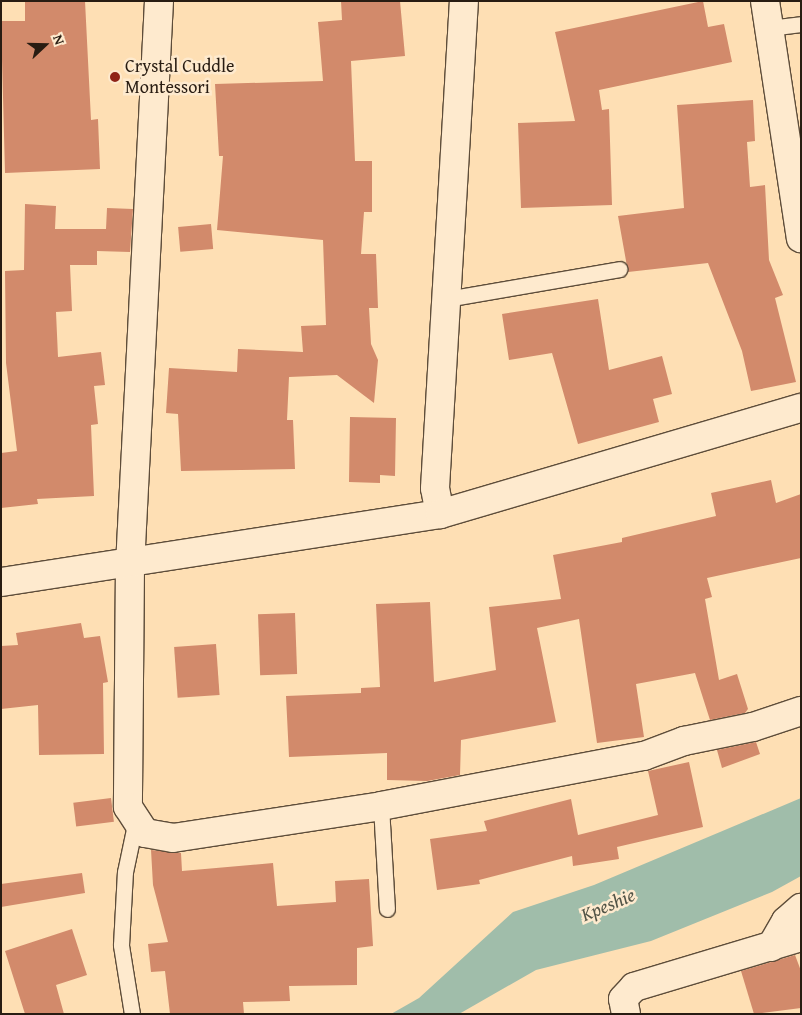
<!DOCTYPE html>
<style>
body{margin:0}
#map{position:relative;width:802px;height:1015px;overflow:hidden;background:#fedfb4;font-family:"Gentium Book Plus",serif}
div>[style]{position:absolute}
.water>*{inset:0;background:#a0bdaa}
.building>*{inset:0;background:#d28a6b;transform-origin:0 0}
.roads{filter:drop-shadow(1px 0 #5e4d3a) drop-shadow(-1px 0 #5e4d3a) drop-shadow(0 1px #5e4d3a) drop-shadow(0 -1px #5e4d3a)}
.lane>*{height:15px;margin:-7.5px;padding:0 7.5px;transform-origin:7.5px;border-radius:7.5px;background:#feeace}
.street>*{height:28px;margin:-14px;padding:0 14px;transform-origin:14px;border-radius:14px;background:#feeace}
.dots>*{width:14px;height:14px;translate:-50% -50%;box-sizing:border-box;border:2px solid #feeace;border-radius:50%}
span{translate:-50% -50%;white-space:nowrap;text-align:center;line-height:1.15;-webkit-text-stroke:5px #feeace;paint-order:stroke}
.poi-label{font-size:18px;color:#281c12}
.left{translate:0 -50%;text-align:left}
.water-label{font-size:19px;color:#525447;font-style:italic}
.frame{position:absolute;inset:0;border:2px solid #281c12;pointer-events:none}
.north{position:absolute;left:20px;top:20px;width:50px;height:50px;-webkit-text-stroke:4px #feeace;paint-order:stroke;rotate:69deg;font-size:14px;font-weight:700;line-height:20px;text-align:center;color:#281c12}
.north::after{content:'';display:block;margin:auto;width:18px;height:22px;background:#281c12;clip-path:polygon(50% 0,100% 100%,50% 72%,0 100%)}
</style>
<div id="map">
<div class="water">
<div style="clip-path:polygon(801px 798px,801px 876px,772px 892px,651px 941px,536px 970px,459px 1014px,391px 1014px,419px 998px,513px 912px,594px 885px)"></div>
</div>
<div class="building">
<div style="clip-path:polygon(25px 1px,85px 1px,91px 120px,98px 119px,100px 169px,5px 173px,1px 21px,25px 21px)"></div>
<div style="clip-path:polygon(341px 1px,400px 1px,405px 56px,351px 61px,355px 161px,372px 161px,372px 212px,364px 212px,361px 254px,376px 254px,378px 308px,369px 308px,371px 344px,378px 360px,374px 403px,337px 375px,289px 377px,287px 420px,293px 420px,295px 469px,181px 471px,178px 414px,166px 413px,169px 368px,237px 372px,238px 349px,303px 352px,301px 326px,326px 325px,323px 240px,217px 230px,223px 156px,219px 156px,215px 84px,323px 81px,318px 22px,342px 20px)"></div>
<div style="clip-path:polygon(703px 1px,708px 27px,724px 24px,732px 62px,599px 90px,602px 110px,609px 109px,612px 205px,521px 208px,518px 123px,575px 121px,555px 32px)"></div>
<div style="clip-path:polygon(753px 100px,755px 141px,747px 142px,750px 187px,765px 185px,769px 260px,783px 295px,775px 298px,796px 382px,751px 391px,742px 351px,708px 263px,628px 272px,618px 216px,684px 208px,677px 105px)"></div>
<div style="clip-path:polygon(25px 204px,56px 206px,55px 229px,106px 229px,107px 208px,133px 209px,130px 252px,97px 251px,97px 265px,70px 265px,72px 311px,56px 312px,58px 357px,101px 352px,105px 385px,94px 386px,98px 424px,91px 425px,94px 496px,37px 499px,38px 504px,1px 508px,1px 453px,17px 451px,6px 363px,5px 271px,24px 270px)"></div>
<div style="left:211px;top:224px;width:25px;height:33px;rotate:85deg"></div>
<div style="clip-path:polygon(598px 299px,609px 370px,662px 356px,672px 394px,653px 399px,659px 422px,578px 444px,552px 353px,509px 360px,502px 314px)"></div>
<div style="clip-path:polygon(350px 417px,396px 418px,395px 476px,380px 475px,380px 483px,349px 482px)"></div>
<div style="clip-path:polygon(771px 480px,776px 503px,801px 494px,801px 558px,707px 578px,712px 597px,705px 599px,719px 680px,737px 674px,748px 709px,745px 713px,710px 720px,695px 673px,636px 684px,644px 737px,597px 743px,579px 619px,537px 628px,556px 722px,461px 740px,460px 775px,427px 781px,387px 780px,387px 753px,289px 757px,286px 696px,361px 693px,361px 688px,380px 687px,376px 604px,430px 602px,434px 682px,496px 670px,489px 607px,561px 599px,553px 555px,622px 542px,622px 538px,716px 516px,711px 493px)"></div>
<div style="left:295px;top:613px;width:61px;height:37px;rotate:88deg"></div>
<div style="clip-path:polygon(81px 623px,84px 638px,100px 636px,108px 682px,103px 683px,104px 754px,39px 755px,38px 705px,1px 709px,1px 646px,18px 645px,16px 633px)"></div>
<div style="left:216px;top:644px;width:51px;height:42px;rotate:86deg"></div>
<div style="clip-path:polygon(756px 742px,760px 754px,722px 768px,717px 750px)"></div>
<div style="clip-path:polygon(689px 762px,703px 827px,617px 847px,619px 859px,573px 866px,572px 856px,479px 880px,480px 884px,437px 890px,430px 839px,487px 831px,484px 821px,571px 799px,578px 835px,658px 815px,648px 771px)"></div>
<div style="left:111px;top:798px;width:24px;height:38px;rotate:83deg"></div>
<div style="clip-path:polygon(151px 850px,181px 853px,182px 871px,273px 863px,277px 906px,336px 902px,335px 881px,369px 879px,373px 946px,357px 948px,357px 985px,289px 986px,290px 1001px,243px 1002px,244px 1014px,170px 1014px,165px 971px,151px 972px,148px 944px,168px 942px,153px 885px)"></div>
<div style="clip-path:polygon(82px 873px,85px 893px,1px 907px,1px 884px)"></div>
<div style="clip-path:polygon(72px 929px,87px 975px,56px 985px,64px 1014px,25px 1014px,5px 951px)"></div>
<div style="clip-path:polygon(795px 955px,801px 971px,801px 1008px,754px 1014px,741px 971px)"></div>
</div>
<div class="roads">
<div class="lane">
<div style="left:769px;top:28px;width:32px;rotate:-7deg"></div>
<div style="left:446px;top:299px;width:176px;rotate:-9.8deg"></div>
<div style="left:381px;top:806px;width:103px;rotate:86.7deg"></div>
<div style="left:132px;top:1014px;width:70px;rotate:-99.1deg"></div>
<div style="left:121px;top:945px;width:73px;rotate:-86.9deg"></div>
<div style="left:125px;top:872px;width:53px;rotate:-78.1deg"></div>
</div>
<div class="street">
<div style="left:159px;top:1px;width:565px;rotate:92.94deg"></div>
<div style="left:130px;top:565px;width:242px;rotate:90.5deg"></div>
<div style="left:128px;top:807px;width:31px;rotate:57deg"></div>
<div style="left:145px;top:833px;width:28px;rotate:10deg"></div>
<div style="left:173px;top:838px;width:210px;rotate:-8.7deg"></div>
<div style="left:381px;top:806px;width:268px;rotate:-10.8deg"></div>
<div style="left:644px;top:756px;width:43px;rotate:-20.6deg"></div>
<div style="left:684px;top:741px;width:70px;rotate:-11.5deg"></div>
<div style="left:753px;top:727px;width:51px;rotate:-18.4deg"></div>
<div style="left:765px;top:1px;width:240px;rotate:81.4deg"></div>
<div style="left:440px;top:514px;width:26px;rotate:-101deg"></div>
<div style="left:435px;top:488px;width:488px;rotate:-86.6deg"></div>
<div style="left:1px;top:582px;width:444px;rotate:-8.8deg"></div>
<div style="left:440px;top:514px;width:376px;rotate:-16.4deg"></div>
<div style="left:771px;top:947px;width:30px;rotate:-60deg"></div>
<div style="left:786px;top:921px;width:20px;rotate:-41deg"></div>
<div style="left:626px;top:1014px;width:15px;rotate:-101deg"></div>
<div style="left:623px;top:999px;width:16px;rotate:-47deg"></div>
<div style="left:634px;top:987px;width:174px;rotate:-16.7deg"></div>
</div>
</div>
<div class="dots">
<div style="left:115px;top:77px;background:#8f2418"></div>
</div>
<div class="poi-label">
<span class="left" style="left:125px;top:77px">Crystal Cuddle<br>Montessori</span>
</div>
<div class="water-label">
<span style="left:608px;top:905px;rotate:-23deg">Kpeshie</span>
</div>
<div class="frame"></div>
<div class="north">N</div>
</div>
